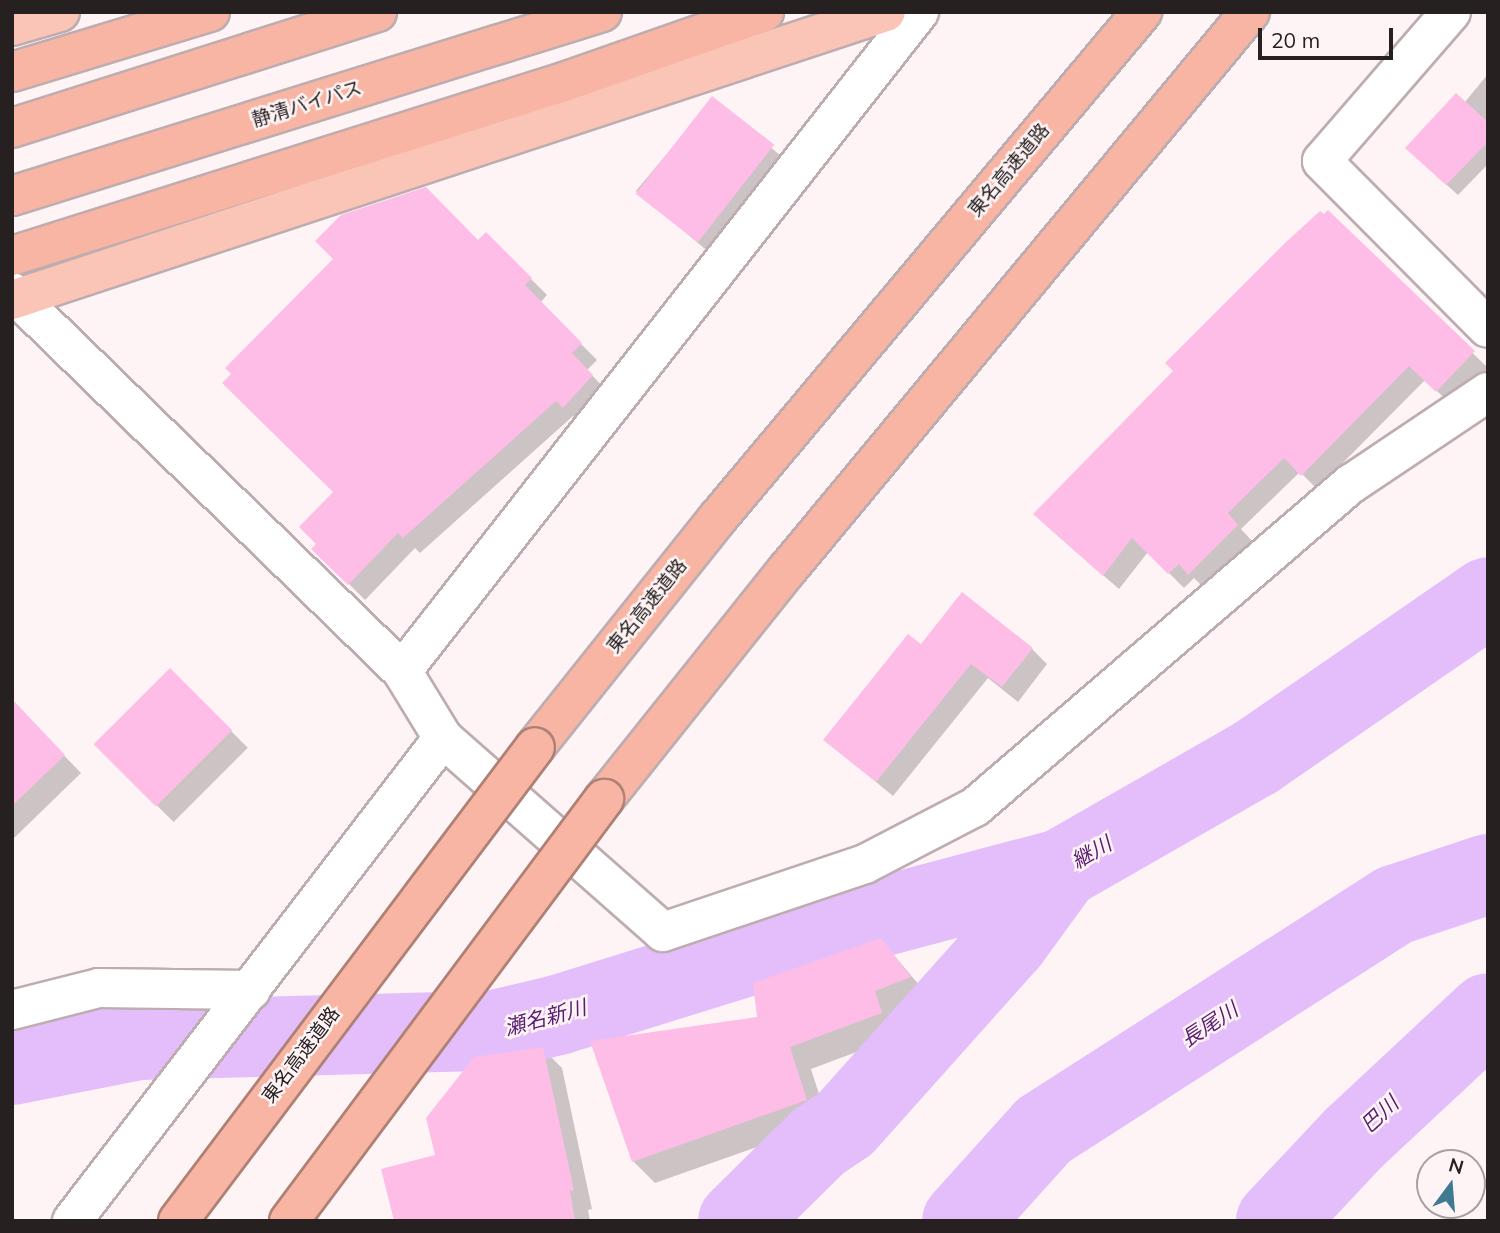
<!DOCTYPE html>
<meta charset="utf-8">
<style>
body{margin:0}
#map{position:relative;width:1500px;height:1233px;overflow:hidden;background:#fff4f5;font-family:Mulish,"Noto Sans JP",sans-serif}
div>[style]{position:absolute}
.shadow>*{inset:0;background:#0003;transform-origin:0 0}
.river>*{height:80px;margin:-40px;padding:0 40px;transform-origin:40px;border-radius:40px;background:#e3befa}
.building>*{inset:0;background:#fdbde7;transform-origin:0 0}
.roads{filter:drop-shadow(2px 0 #beadb0) drop-shadow(-2px 0 #beadb0) drop-shadow(0 2px #beadb0) drop-shadow(0 -2px #beadb0)}
.minor>*{height:38px;margin:-19px;padding:0 19px;transform-origin:19px;border-radius:19px;background:#fff}
.trunk>*{height:38px;margin:-19px;padding:0 19px;transform-origin:19px;border-radius:19px;background:#fac4b6}
.motorway>*{height:38px;margin:-19px;padding:0 19px;transform-origin:19px;border-radius:19px;background:#f8b5a3}
.bridges{filter:drop-shadow(2px 0 #ae8176) drop-shadow(-2px 0 #ae8176) drop-shadow(0 2px #ae8176) drop-shadow(0 -2px #ae8176)}
.motorway-bridge>*{height:38px;margin:-19px;padding:0 19px;transform-origin:19px;border-radius:19px;background:#f8b5a3}
span{translate:-50% -50%;white-space:nowrap;text-align:center;line-height:1.15;-webkit-text-stroke:5px #fff4f5;paint-order:stroke}
.street-label{font-size:19px;color:#262021}
.water-label{font-size:21px;color:#581e74;font-style:italic}
.frame{position:absolute;inset:0;border:14px solid #262021;pointer-events:none}
.north{position:absolute;left:1416px;top:1149px;width:70px;height:70px;box-sizing:border-box;background:#fff4f5;border:2px solid #a89fa0;border-radius:50%;rotate:16deg;font-size:19px;font-weight:700;line-height:28px;text-align:center;color:#262021}
.north::after{content:'';display:block;margin:auto;width:24px;height:32px;background:#3f7992;clip-path:polygon(50% 0,100% 100%,50% 72%,0 100%)}
.scale{position:absolute;left:1258px;top:28px;width:135px;height:32px;box-sizing:border-box;border:4px solid #262021;border-top:0;padding-left:9px;font-size:21px;line-height:24px;white-space:nowrap;color:#262021;-webkit-text-stroke:5px #fff4f5;paint-order:stroke}
</style>
<div id="map">
<div class="shadow">
<div style="clip-path:polygon(1488px 74px,1488px 164px,1458px 195px,1418px 159px)"></div>
<div style="left:713px;top:99px;width:101px;height:120px;rotate:40deg"></div>
<div style="clip-path:polygon(1328px 213px,1488px 368px,1452px 405px,1425px 380px,1317px 489px,1300px 472px,1241px 529px,1252px 541px,1204px 588px,1194px 578px,1184px 588px,1148px 552px,1119px 589px,1050px 529px)"></div>
<div style="clip-path:polygon(486px 234px,547px 295px,540px 303px,597px 360px,587px 370px,608px 392px,580px 422px,573px 416px,420px 553px,415px 548px,365px 600px,314px 549px,335px 492px)"></div>
<div style="clip-path:polygon(922px 646px,1032px 649px,1047px 664px,1018px 702px,988px 678px,893px 796px,825px 740px)"></div>
<div style="left:170px;top:670px;width:110px;height:105px;rotate:45deg"></div>
<div style="clip-path:polygon(23px 713px,81px 773px,12px 840px,12px 724px)"></div>
<div style="clip-path:polygon(881px 940px,931px 999px,896px 1013px,902px 1035px,811px 1069px,828px 1122px,655px 1183px,633px 1161px,759px 1019px)"></div>
<div style="clip-path:polygon(543px 1049px,562px 1068px,592px 1209px,588px 1210px,590px 1221px,395px 1221px,437px 1156px)"></div>
</div>
<div class="river">
<div style="left:12px;top:1065px;width:128px;rotate:-11.2deg"></div>
<div style="left:138px;top:1040px;width:352px;rotate:-1.5deg"></div>
<div style="left:490px;top:1031px;width:70px;rotate:-13.2deg"></div>
<div style="left:558px;top:1015px;width:286px;rotate:-17.3deg"></div>
<div style="left:831px;top:930px;width:238px;rotate:-14.9deg"></div>
<div style="left:738px;top:1221px;width:112px;rotate:-44.6deg"></div>
<div style="left:818px;top:1142px;width:32px;rotate:-34deg"></div>
<div style="left:845px;top:1124px;width:244px;rotate:-48.2deg"></div>
<div style="left:1008px;top:942px;width:90px;rotate:-54deg"></div>
<div style="left:1061px;top:869px;width:224px;rotate:-29.8deg"></div>
<div style="left:1255px;top:758px;width:283px;rotate:-34.6deg"></div>
<div style="left:962px;top:1221px;width:122px;rotate:-48deg"></div>
<div style="left:1044px;top:1130px;width:417px;rotate:-32.7deg"></div>
<div style="left:1395px;top:905px;width:98px;rotate:-18.4deg"></div>
<div style="left:1276px;top:1221px;width:114px;rotate:-46.8deg"></div>
<div style="left:1354px;top:1138px;width:183px;rotate:-43deg"></div>
</div>
<div class="building">
<div style="clip-path:polygon(1456px 93px,1488px 122px,1488px 142px,1446px 185px,1405px 148px)"></div>
<div style="left:712px;top:96px;width:79px;height:124px;rotate:38deg"></div>
<div style="clip-path:polygon(426px 187px,478px 240px,486px 232px,532px 278px,525px 285px,582px 343px,572px 353px,593px 375px,563px 408px,556px 401px,403px 538px,398px 533px,348px 585px,311px 549px,316px 544px,299px 527px,333px 492px,222px 383px,231px 374px,225px 368px,333px 259px,315px 241px,341px 215px)"></div>
<div style="clip-path:polygon(1328px 210px,1475px 351px,1436px 392px,1409px 366px,1301px 476px,1284px 458px,1228px 513px,1238px 525px,1188px 575px,1179px 564px,1168px 574px,1132px 538px,1103px 576px,1033px 514px,1173px 371px,1165px 363px,1284px 244px,1320px 211px,1324px 214px)"></div>
<div style="clip-path:polygon(962px 592px,1033px 648px,1002px 687px,971px 664px,876px 782px,823px 740px,908px 634px,921px 644px)"></div>
<div style="left:170px;top:668px;width:88px;height:108px;rotate:45deg"></div>
<div style="clip-path:polygon(12px 699px,65px 755px,12px 806px)"></div>
<div style="clip-path:polygon(881px 938px,911px 977px,875px 991px,882px 1013px,790px 1047px,807px 1100px,632px 1162px,590px 1041px,757px 1017px,753px 983px)"></div>
<div style="clip-path:polygon(543px 1047px,574px 1190px,570px 1191px,575px 1221px,394px 1221px,381px 1169px,435px 1155px,426px 1118px,474px 1057px)"></div>
</div>
<div class="roads">
<div class="minor">
<div style="left:1451px;top:12px;width:197px;rotate:130.9deg"></div>
<div style="left:1322px;top:161px;width:235px;rotate:45.2deg"></div>
<div style="left:12px;top:292px;width:544px;rotate:44.18deg"></div>
<div style="left:402px;top:671px;width:79px;rotate:58.5deg"></div>
<div style="left:443px;top:738px;width:609px;rotate:127.53deg"></div>
<div style="left:402px;top:671px;width:838px;rotate:-51.89deg"></div>
<div style="left:443px;top:738px;width:293px;rotate:41.4deg"></div>
<div style="left:663px;top:932px;width:213px;rotate:-18.6deg"></div>
<div style="left:865px;top:864px;width:124px;rotate:-27.4deg"></div>
<div style="left:975px;top:807px;width:496px;rotate:-40.7deg"></div>
<div style="left:1351px;top:484px;width:165px;rotate:-33.9deg"></div>
<div style="left:12px;top:1010px;width:90px;rotate:-14.2deg"></div>
<div style="left:99px;top:988px;width:152px;rotate:0.8deg"></div>
</div>
<div class="trunk">
<div style="left:12px;top:26px;width:50px;rotate:-16.3deg"></div>
<div style="left:12px;top:300px;width:920px;rotate:-18.24deg"></div>
</div>
<div class="motorway">
<div style="left:12px;top:72px;width:207px;rotate:-16.9deg"></div>
<div style="left:12px;top:128px;width:383px;rotate:-17.6deg"></div>
<div style="left:12px;top:196px;width:618px;rotate:-17.32deg"></div>
<div style="left:12px;top:256px;width:579px;rotate:-17.5deg"></div>
<div style="left:564px;top:82px;width:212px;rotate:-19.3deg"></div>
<div style="left:535px;top:747px;width:292px;rotate:-51.4deg"></div>
<div style="left:717px;top:519px;width:662px;rotate:-50.03deg"></div>
<div style="left:604px;top:799px;width:293px;rotate:-51.4deg"></div>
<div style="left:787px;top:570px;width:725px;rotate:-50.32deg"></div>
</div>
</div>
<div class="bridges">
<div class="motorway-bridge">
<div style="left:178px;top:1221px;width:593px;rotate:-53.01deg"></div>
<div style="left:289px;top:1221px;width:527px;rotate:-53.26deg"></div>
</div>
</div>
<div class="street-label">
<span style="left:307px;top:104px;rotate:-17deg">静清バイパス</span>
<span style="left:1009px;top:170px;rotate:-50deg">東名高速道路</span>
<span style="left:647px;top:606px;rotate:-51deg">東名高速道路</span>
<span style="left:301px;top:1055px;rotate:-53deg">東名高速道路</span>
</div>
<div class="water-label">
<span style="left:1091px;top:852px;rotate:-30deg">継川</span>
<span style="left:545px;top:1017px;rotate:-15deg">瀬名新川</span>
<span style="left:1209px;top:1024px;rotate:-33deg">長尾川</span>
<span style="left:1379px;top:1114px;rotate:-43deg">巴川</span>
</div>
<div class="frame"></div>
<div class="north">N</div>
<div class="scale">20 m</div>
</div>
